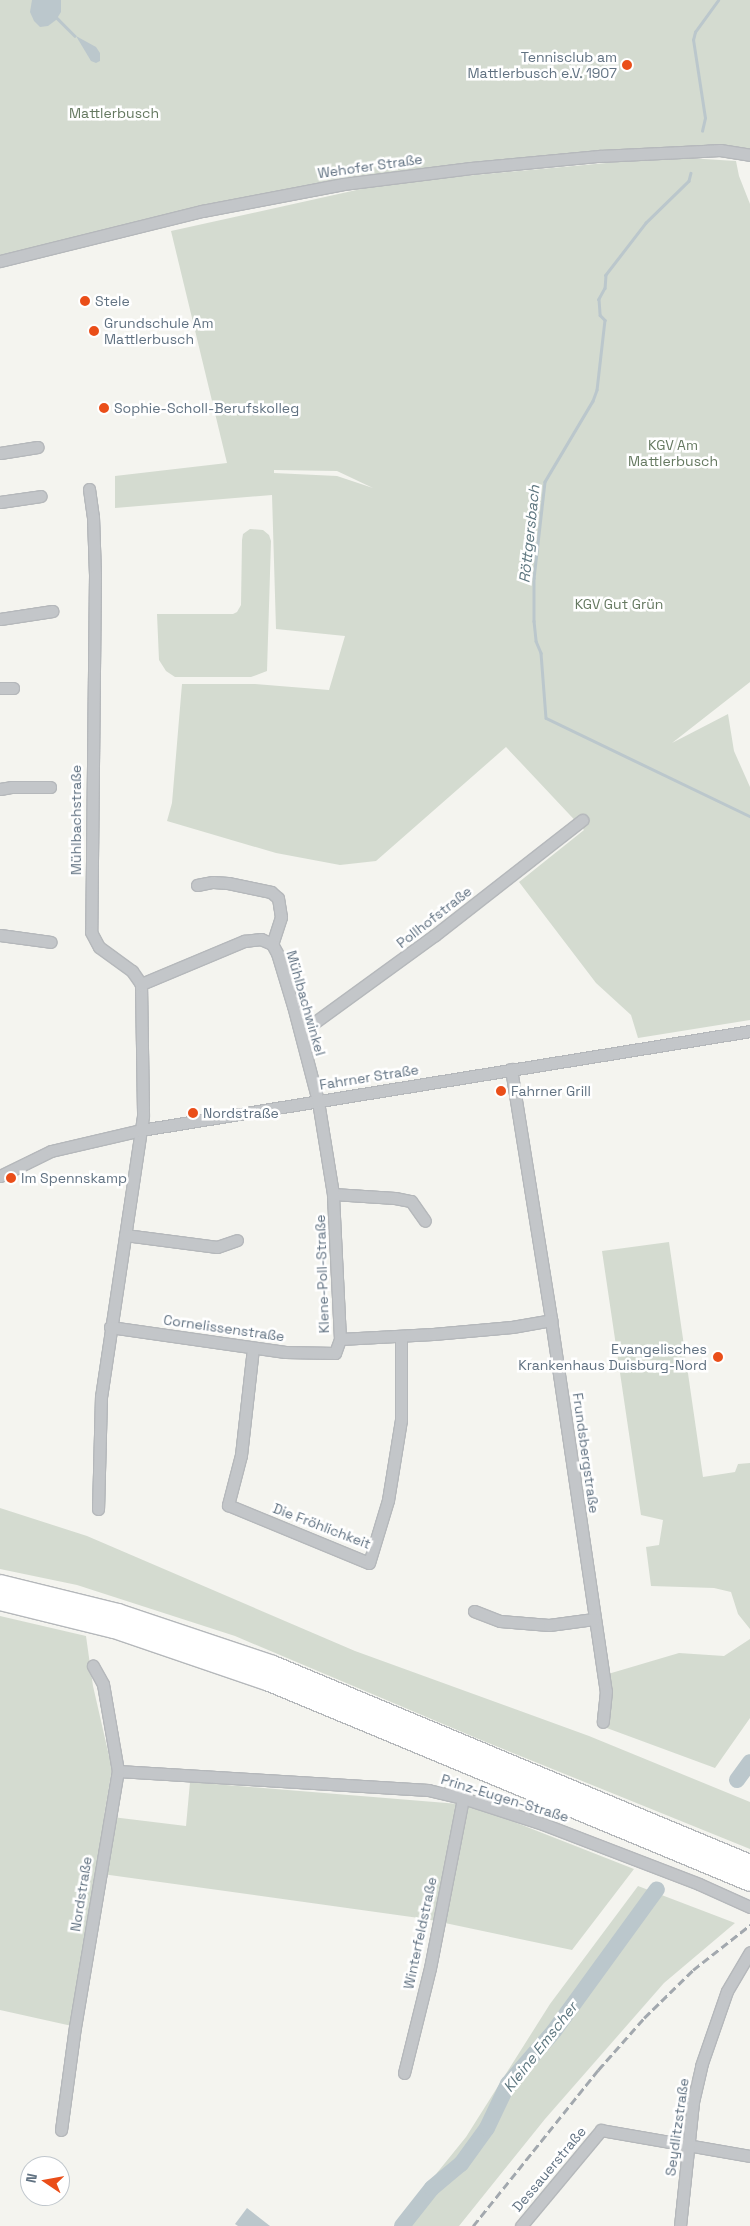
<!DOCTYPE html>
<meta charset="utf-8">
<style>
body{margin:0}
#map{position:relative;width:750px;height:2226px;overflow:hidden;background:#f4f4ef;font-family:"Space Grotesk",sans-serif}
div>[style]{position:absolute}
.green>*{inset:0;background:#d4dbd0}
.water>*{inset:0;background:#bbc7cc}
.stream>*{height:2.5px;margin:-1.25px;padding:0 1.25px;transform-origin:1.25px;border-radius:1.25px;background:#bbc7cc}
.river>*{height:16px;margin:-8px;padding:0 8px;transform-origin:8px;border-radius:8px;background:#bbc7cc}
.roads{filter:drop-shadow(1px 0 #b5b8bb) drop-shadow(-1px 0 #b5b8bb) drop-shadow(0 1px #b5b8bb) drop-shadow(0 -1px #b5b8bb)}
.minor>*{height:11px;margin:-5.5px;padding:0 5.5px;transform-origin:5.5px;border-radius:5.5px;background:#c3c6c9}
.highway>*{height:18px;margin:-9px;padding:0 9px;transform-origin:9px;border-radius:9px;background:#fff}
.rail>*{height:2.5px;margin-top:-1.25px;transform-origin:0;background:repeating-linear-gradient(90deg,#a2a8ae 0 8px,transparent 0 12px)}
.dots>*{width:14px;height:14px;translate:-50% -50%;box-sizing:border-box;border:2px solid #fff;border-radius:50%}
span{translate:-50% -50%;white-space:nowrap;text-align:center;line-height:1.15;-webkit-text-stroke:5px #fff;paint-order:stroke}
.poi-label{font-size:14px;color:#617282}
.right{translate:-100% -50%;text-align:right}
.left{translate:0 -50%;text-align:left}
.park-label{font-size:14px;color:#657960}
.street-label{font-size:14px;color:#617282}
.water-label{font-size:15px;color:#5d767f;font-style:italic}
.north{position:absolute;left:20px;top:2156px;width:50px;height:50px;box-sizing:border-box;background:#fff;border:1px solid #c0c7cd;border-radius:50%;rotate:282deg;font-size:14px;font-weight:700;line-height:20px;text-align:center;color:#617282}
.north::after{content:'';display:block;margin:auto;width:18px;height:22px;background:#ea4e19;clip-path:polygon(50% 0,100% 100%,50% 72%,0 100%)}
</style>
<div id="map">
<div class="green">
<div style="clip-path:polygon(0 0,750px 0,750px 153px,721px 148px,343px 182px,0 257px)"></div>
<div style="clip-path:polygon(evenodd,672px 157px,736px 161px,739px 176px,750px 204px,750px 682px,672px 743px,728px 714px,734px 751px,750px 787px,750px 1020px,638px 1038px,631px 1015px,596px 983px,519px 882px,584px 830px,506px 747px,376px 861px,340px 865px,276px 853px,167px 821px,172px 803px,182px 684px,255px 684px,329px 690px,345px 636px,276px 629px,272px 495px,115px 508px,115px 476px,227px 463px,171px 231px,388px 183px,672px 157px,274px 470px,337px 471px,373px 488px,337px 476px,274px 473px,274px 470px)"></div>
<div style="clip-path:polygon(250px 529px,263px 530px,269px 535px,271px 541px,267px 671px,251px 677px,175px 677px,166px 671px,159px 660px,157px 614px,233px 614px,237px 612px,241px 605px,242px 540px,243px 534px)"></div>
<div style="clip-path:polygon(669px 1242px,703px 1477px,735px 1472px,738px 1464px,750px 1463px,750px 1629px,738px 1614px,731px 1592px,714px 1588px,651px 1586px,646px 1547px,659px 1545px,663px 1520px,641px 1515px,602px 1251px)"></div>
<div style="clip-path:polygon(0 1508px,87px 1536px,355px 1651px,589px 1736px,750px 1802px,750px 1849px,481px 1740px,235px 1636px,77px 1585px,0 1569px)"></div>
<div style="clip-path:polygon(0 1616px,86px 1636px,93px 1686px,112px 1769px,104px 1816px,186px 1826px,190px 1782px,471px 1805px,634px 1869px,572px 1950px,426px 1919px,95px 1873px,72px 2026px,0 2010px)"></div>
<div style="clip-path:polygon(750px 1639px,750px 1718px,715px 1768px,604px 1727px,611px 1702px,608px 1674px,679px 1653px,724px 1656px)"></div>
<div style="clip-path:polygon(638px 1886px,735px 1923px,664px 1983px,545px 2119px,459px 2226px,394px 2226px,466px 2137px,550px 2004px)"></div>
</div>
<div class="water">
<div style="clip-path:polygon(32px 0,61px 0,61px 12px,56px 20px,48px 26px,40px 27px,34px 21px,30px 12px)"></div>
<div style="clip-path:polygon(76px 36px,96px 47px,100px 53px,100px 61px,96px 63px,91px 61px)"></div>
<div style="clip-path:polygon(247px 2208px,270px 2226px,238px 2226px,235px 2224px)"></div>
</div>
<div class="stream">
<div style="left:57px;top:18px;width:25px;rotate:45deg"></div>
<div style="left:702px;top:131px;width:13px;rotate:-77deg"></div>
<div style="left:705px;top:118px;width:79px;rotate:-98.7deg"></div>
<div style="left:693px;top:40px;width:8px;rotate:-76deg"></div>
<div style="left:695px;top:32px;width:39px;rotate:-54deg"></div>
<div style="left:691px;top:173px;width:8px;rotate:104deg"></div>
<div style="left:689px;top:181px;width:60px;rotate:135.7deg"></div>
<div style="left:646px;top:223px;width:66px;rotate:127.6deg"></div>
<div style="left:606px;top:275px;width:13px;rotate:94deg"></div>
<div style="left:605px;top:288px;width:13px;rotate:119deg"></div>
<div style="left:599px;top:299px;width:16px;rotate:86deg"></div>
<div style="left:600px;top:315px;width:7px;rotate:45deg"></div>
<div style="left:605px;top:320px;width:70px;rotate:96.5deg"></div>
<div style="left:597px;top:390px;width:12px;rotate:110deg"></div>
<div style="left:593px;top:401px;width:94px;rotate:120.7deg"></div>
<div style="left:545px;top:482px;width:97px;rotate:96.5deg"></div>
<div style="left:534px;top:578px;width:43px;rotate:90deg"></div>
<div style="left:534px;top:621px;width:20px;rotate:84deg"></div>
<div style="left:536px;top:641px;width:13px;rotate:67deg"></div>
<div style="left:541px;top:653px;width:65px;rotate:85.6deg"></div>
<div style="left:546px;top:718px;width:226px;rotate:25.7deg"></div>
</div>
<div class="river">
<div style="left:737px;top:1780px;width:22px;rotate:-54deg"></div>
<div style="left:402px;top:2226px;width:48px;rotate:-51.7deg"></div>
<div style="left:432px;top:2188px;width:38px;rotate:-40deg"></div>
<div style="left:461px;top:2164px;width:44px;rotate:-54.2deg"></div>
<div style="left:487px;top:2128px;width:49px;rotate:-64.5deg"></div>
<div style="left:508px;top:2084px;width:70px;rotate:-49deg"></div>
<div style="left:554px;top:2031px;width:175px;rotate:-54deg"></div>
</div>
<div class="roads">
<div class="minor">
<div style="left:0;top:261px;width:208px;rotate:-13.9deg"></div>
<div style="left:202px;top:211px;width:144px;rotate:-10.8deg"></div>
<div style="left:343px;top:184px;width:129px;rotate:-7.1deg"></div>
<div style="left:471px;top:168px;width:129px;rotate:-5.4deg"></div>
<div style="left:599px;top:156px;width:121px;rotate:-2.8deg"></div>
<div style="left:720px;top:150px;width:30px;rotate:9deg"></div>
<div style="left:0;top:453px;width:38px;rotate:-9deg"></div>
<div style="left:89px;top:489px;width:28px;rotate:82deg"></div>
<div style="left:93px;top:517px;width:58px;rotate:88deg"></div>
<div style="left:95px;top:575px;width:357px;rotate:90.6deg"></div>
<div style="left:91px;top:932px;width:17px;rotate:62deg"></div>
<div style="left:99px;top:947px;width:41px;rotate:36deg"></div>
<div style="left:132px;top:971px;width:16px;rotate:55deg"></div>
<div style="left:141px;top:984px;width:132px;rotate:89.1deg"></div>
<div style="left:143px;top:1116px;width:283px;rotate:98.5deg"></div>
<div style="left:101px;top:1396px;width:113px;rotate:91.5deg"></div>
<div style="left:0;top:502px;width:41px;rotate:-8.3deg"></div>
<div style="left:0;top:619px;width:53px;rotate:-8.7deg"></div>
<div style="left:0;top:688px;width:13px"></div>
<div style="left:0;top:789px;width:11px;rotate:-10deg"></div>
<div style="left:11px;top:787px;width:39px"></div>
<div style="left:197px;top:885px;width:16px;rotate:-11deg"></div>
<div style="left:213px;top:882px;width:15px;rotate:4deg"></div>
<div style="left:228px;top:883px;width:44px;rotate:11.8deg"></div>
<div style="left:271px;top:892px;width:9px;rotate:41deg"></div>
<div style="left:278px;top:898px;width:19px;rotate:81deg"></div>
<div style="left:281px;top:917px;width:28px;rotate:108deg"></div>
<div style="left:0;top:935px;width:51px;rotate:7.8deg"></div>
<div style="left:300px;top:1030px;width:12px;rotate:-24deg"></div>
<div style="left:311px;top:1025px;width:153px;rotate:-36deg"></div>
<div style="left:435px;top:935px;width:187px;rotate:-38deg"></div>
<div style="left:511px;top:1069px;width:254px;rotate:80.9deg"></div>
<div style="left:551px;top:1320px;width:375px;rotate:81.6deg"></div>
<div style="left:606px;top:1691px;width:31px;rotate:96deg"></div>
<div style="left:0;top:1176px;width:57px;rotate:-26.1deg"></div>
<div style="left:51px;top:1151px;width:92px;rotate:-13.1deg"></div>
<div style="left:141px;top:1130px;width:617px;rotate:-9.23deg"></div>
<div style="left:333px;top:1194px;width:62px;rotate:3.7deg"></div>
<div style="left:395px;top:1198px;width:16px;rotate:11deg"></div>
<div style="left:411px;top:1201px;width:24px;rotate:55deg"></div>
<div style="left:125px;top:1235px;width:93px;rotate:7.4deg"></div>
<div style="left:217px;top:1247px;width:21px;rotate:-19deg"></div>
<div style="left:110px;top:1327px;width:177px;rotate:8.1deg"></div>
<div style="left:285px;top:1352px;width:50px;rotate:1.1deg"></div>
<div style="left:335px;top:1353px;width:15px;rotate:-70deg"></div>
<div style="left:340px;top:1339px;width:145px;rotate:-92.8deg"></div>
<div style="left:333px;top:1194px;width:94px;rotate:-99.2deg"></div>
<div style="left:318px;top:1101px;width:98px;rotate:-104.7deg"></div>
<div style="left:293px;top:1006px;width:55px;rotate:-106.8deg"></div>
<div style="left:277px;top:953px;width:10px;rotate:-119deg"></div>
<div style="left:272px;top:944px;width:12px;rotate:-156deg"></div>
<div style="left:261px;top:939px;width:17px;rotate:173deg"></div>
<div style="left:244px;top:941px;width:112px;rotate:157.3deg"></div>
<div style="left:340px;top:1339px;width:93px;rotate:-3.1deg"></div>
<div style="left:433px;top:1334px;width:79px;rotate:-5.1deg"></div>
<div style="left:512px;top:1327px;width:40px;rotate:-10deg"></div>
<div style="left:253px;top:1348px;width:108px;rotate:96.4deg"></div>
<div style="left:241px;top:1455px;width:52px;rotate:104.6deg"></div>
<div style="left:228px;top:1505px;width:152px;rotate:22.4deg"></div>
<div style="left:369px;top:1563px;width:66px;rotate:-73.2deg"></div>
<div style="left:388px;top:1500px;width:81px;rotate:-80.8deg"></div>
<div style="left:401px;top:1420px;width:83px;rotate:-90deg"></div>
<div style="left:474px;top:1611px;width:28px;rotate:21deg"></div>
<div style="left:500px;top:1621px;width:49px;rotate:4.7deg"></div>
<div style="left:549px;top:1625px;width:45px;rotate:-7.6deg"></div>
<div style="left:118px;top:1771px;width:311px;rotate:3.5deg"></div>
<div style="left:428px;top:1790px;width:36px;rotate:13deg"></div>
<div style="left:463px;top:1798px;width:84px;rotate:18deg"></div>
<div style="left:543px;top:1824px;width:167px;rotate:21deg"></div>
<div style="left:699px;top:1884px;width:56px;rotate:24.3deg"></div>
<div style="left:404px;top:2073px;width:108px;rotate:-76.1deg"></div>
<div style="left:430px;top:1968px;width:173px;rotate:-79deg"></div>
<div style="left:61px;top:2130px;width:104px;rotate:-82.3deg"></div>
<div style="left:75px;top:2027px;width:260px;rotate:-80.5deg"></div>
<div style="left:118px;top:1771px;width:88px;rotate:-99.8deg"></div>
<div style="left:103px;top:1684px;width:21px;rotate:-119deg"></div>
<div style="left:521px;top:2226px;width:125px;rotate:-50.2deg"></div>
<div style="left:601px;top:2130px;width:151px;rotate:9.9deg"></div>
<div style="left:680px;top:2226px;width:125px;rotate:-84deg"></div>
<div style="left:693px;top:2102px;width:37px;rotate:-77deg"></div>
<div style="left:701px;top:2066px;width:79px;rotate:-70.9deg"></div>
<div style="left:727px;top:1991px;width:45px;rotate:-59.5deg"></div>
</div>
<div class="highway">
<div style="left:0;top:1584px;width:122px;rotate:13.8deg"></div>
<div style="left:118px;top:1613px;width:163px;rotate:18.5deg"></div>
<div style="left:273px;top:1665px;width:517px;rotate:22.65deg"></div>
<div style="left:0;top:1601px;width:117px;rotate:13.8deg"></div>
<div style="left:114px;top:1629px;width:162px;rotate:18.8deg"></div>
<div style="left:267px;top:1681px;width:523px;rotate:22.59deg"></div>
</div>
</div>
<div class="rail">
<div style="left:473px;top:2226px;width:200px;rotate:-51.3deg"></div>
<div style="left:598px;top:2070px;width:69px;rotate:-48.5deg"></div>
<div style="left:644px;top:2018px;width:69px;rotate:-44.4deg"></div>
<div style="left:693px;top:1970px;width:73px;rotate:-38.3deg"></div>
</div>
<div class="dots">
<div style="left:627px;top:65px;background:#ea4e19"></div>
<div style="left:85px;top:301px;background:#ea4e19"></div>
<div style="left:94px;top:331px;background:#ea4e19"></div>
<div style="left:104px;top:408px;background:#ea4e19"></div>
<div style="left:501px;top:1091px;background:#ea4e19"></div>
<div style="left:193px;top:1113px;background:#ea4e19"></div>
<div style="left:11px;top:1178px;background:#ea4e19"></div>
<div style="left:718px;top:1357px;background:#ea4e19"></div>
</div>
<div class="poi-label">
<span class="right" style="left:617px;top:65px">Tennisclub am<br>Mattlerbusch e.V. 1907</span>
<span class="left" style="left:95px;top:301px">Stele</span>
<span class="left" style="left:104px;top:331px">Grundschule Am<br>Mattlerbusch</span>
<span class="left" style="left:114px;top:408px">Sophie-Scholl-Berufskolleg</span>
<span class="left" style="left:511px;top:1091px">Fahrner Grill</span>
<span class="left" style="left:203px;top:1113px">Nordstraße</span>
<span class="left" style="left:21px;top:1178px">Im Spennskamp</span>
<span class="right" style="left:707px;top:1357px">Evangelisches<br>Krankenhaus Duisburg-Nord</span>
</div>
<div class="park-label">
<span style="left:114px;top:113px">Mattlerbusch</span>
<span style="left:673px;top:453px">KGV Am<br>Mattlerbusch</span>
<span style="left:619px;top:604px">KGV Gut Grün</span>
</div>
<div class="street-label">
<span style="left:370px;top:166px;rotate:-8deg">Wehofer Straße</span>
<span style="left:76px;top:820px;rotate:-90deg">Mühlbachstraße</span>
<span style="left:434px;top:917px;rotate:-38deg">Pollhofstraße</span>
<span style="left:306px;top:1003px;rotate:74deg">Mühlbachwinkel</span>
<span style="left:369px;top:1077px;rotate:-9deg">Fahrner Straße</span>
<span style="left:322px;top:1274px;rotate:-92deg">Klene-Poll-Straße</span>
<span style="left:224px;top:1328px;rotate:8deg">Cornelissenstraße</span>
<span style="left:586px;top:1453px;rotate:82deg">Frundsbergstraße</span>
<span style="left:322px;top:1526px;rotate:21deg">Die Fröhlichkeit</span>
<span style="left:505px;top:1798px;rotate:17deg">Prinz-Eugen-Straße</span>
<span style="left:81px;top:1894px;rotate:-81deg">Nordstraße</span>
<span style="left:420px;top:1933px;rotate:-78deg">Winterfeldstraße</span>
<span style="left:677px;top:2127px;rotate:-82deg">Seydlitzstraße</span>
<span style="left:549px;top:2169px;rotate:-50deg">Dessauerstraße</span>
</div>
<div class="water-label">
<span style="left:529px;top:534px;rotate:-84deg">Röttgersbach</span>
<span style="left:540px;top:2047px;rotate:-52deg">Kleine Emscher</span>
</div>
<div class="north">N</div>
</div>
